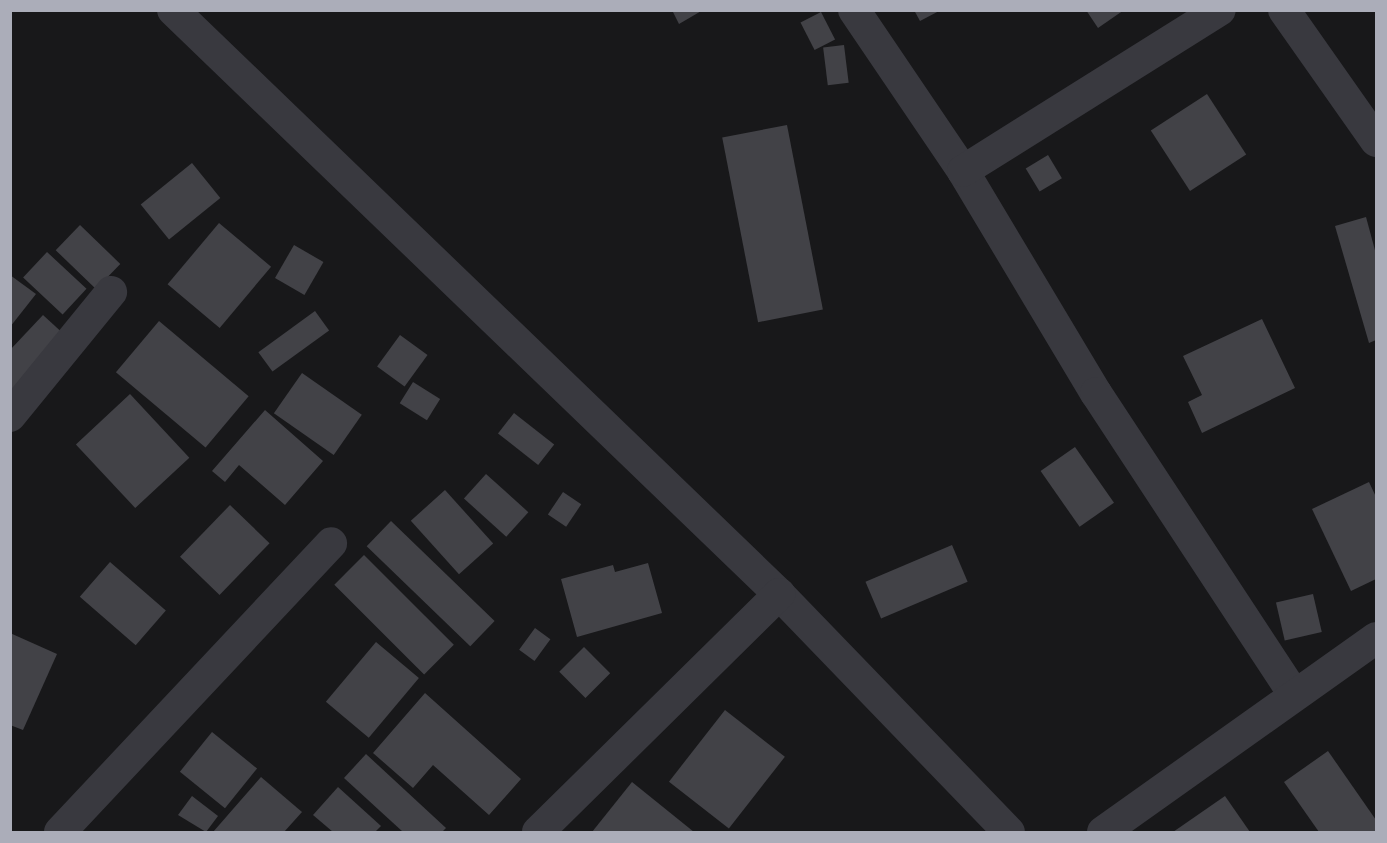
<!DOCTYPE html>
<style>
body{margin:0}
#map{position:relative;width:1387px;height:843px;overflow:hidden;background:#18181a;font-family:"Roboto Condensed",sans-serif}
div>[style]{position:absolute}
.building>*{inset:0;background:#424247;transform-origin:0 0}
.minor>*{height:32px;margin:-16px;padding:0 16px;transform-origin:16px;border-radius:16px;background:#39393f}
span{translate:-50% -50%;white-space:nowrap;text-align:center;line-height:1.15;-webkit-text-stroke:4.5px #131315;paint-order:stroke}
.frame{position:absolute;inset:0;border:12px solid #abadb9;pointer-events:none}
</style>
<div id="map">
<div class="building">
<div style="clip-path:polygon(672px 10px,703px 10px,679px 24px)"></div>
<div style="clip-path:polygon(914px 10px,941px 10px,920px 21px)"></div>
<div style="clip-path:polygon(1086px 10px,1124px 10px,1098px 28px)"></div>
<div style="left:821px;top:12px;width:31px;height:23px;rotate:63deg"></div>
<div style="left:844px;top:45px;width:38px;height:21px;rotate:83deg"></div>
<div style="left:1207px;top:94px;width:72px;height:67px;rotate:57deg"></div>
<div style="left:787px;top:125px;width:188px;height:66px;rotate:79deg"></div>
<div style="left:1048px;top:155px;width:27px;height:26px;rotate:59deg"></div>
<div style="left:192px;top:163px;width:45px;height:66px;rotate:51deg"></div>
<div style="clip-path:polygon(1366px 217px,1376px 254px,1376px 340px,1369px 343px,1335px 226px)"></div>
<div style="left:219px;top:223px;width:68px;height:80px;rotate:40deg"></div>
<div style="left:80px;top:225px;width:56px;height:35px;rotate:44deg"></div>
<div style="left:294px;top:245px;width:34px;height:38px;rotate:30deg"></div>
<div style="left:47px;top:252px;width:54px;height:35px;rotate:43deg"></div>
<div style="clip-path:polygon(10px 275px,36px 294px,10px 327px)"></div>
<div style="left:315px;top:311px;width:24px;height:70px;rotate:54deg"></div>
<div style="clip-path:polygon(43px 315px,67px 337px,10px 393px,10px 350px)"></div>
<div style="clip-path:polygon(1262px 319px,1295px 388px,1202px 433px,1188px 402px,1202px 395px,1183px 356px)"></div>
<div style="left:159px;top:321px;width:117px;height:67px;rotate:40deg"></div>
<div style="left:400px;top:335px;width:34px;height:39px;rotate:36deg"></div>
<div style="left:302px;top:373px;width:73px;height:49px;rotate:35deg"></div>
<div style="left:413px;top:382px;width:32px;height:25px;rotate:32deg"></div>
<div style="left:130px;top:394px;width:87px;height:74px;rotate:47deg"></div>
<div style="clip-path:polygon(265px 410px,323px 461px,285px 505px,239px 465px,225px 482px,212px 471px)"></div>
<div style="left:514px;top:413px;width:51px;height:26px;rotate:38deg"></div>
<div style="left:1075px;top:447px;width:68px;height:42px;rotate:55deg"></div>
<div style="left:486px;top:474px;width:57px;height:33px;rotate:42deg"></div>
<div style="clip-path:polygon(1369px 482px,1376px 497px,1376px 579px,1351px 591px,1312px 509px)"></div>
<div style="left:445px;top:490px;width:72px;height:46px;rotate:48deg"></div>
<div style="left:563px;top:492px;width:22px;height:27px;rotate:34deg"></div>
<div style="left:230px;top:505px;width:55px;height:72px;rotate:44deg"></div>
<div style="left:391px;top:521px;width:144px;height:35px;rotate:44deg"></div>
<div style="left:952px;top:545px;width:40px;height:94px;rotate:67deg"></div>
<div style="left:364px;top:555px;width:127px;height:42px;rotate:45deg"></div>
<div style="left:110px;top:562px;width:74px;height:46px;rotate:41deg"></div>
<div style="clip-path:polygon(648px 563px,662px 613px,577px 637px,561px 579px,613px 565px,615px 572px)"></div>
<div style="left:1313px;top:594px;width:39px;height:38px;rotate:77deg"></div>
<div style="left:535px;top:628px;width:19px;height:27px;rotate:36deg"></div>
<div style="clip-path:polygon(10px 633px,57px 654px,23px 730px,10px 725px)"></div>
<div style="left:376px;top:642px;width:56px;height:78px;rotate:40deg"></div>
<div style="left:584px;top:647px;width:37px;height:35px;rotate:45deg"></div>
<div style="clip-path:polygon(425px 693px,521px 779px,489px 815px,433px 765px,413px 788px,373px 753px)"></div>
<div style="left:725px;top:710px;width:76px;height:91px;rotate:38deg"></div>
<div style="left:212px;top:732px;width:58px;height:51px;rotate:39deg"></div>
<div style="clip-path:polygon(1328px 751px,1376px 820px,1376px 832px,1319px 832px,1284px 782px)"></div>
<div style="clip-path:polygon(366px 754px,446px 828px,442px 832px,403px 832px,344px 778px)"></div>
<div style="clip-path:polygon(261px 777px,302px 812px,284px 832px,213px 832px)"></div>
<div style="clip-path:polygon(632px 782px,694px 832px,592px 832px)"></div>
<div style="clip-path:polygon(338px 787px,381px 826px,375px 832px,333px 832px,313px 815px)"></div>
<div style="clip-path:polygon(192px 796px,218px 816px,206px 832px,178px 815px)"></div>
<div style="clip-path:polygon(1225px 796px,1250px 832px,1173px 832px)"></div>
</div>
<div class="minor">
<div style="left:173px;top:10px;width:842px;rotate:43.94deg"></div>
<div style="left:779px;top:594px;width:331px;rotate:46deg"></div>
<div style="left:854px;top:10px;width:194px;rotate:55.9deg"></div>
<div style="left:963px;top:171px;width:259px;rotate:59.1deg"></div>
<div style="left:1096px;top:393px;width:359px;rotate:56.7deg"></div>
<div style="left:1284px;top:10px;width:160px;rotate:54.9deg"></div>
<div style="left:963px;top:171px;width:303px;rotate:-32.1deg"></div>
<div style="left:10px;top:416px;width:160px;rotate:-50.8deg"></div>
<div style="left:60px;top:832px;width:396px;rotate:-46.8deg"></div>
<div style="left:538px;top:832px;width:339px;rotate:-44.6deg"></div>
<div style="left:1103px;top:832px;width:335px;rotate:-35.4deg"></div>
</div>
<div class="frame"></div>
</div>
